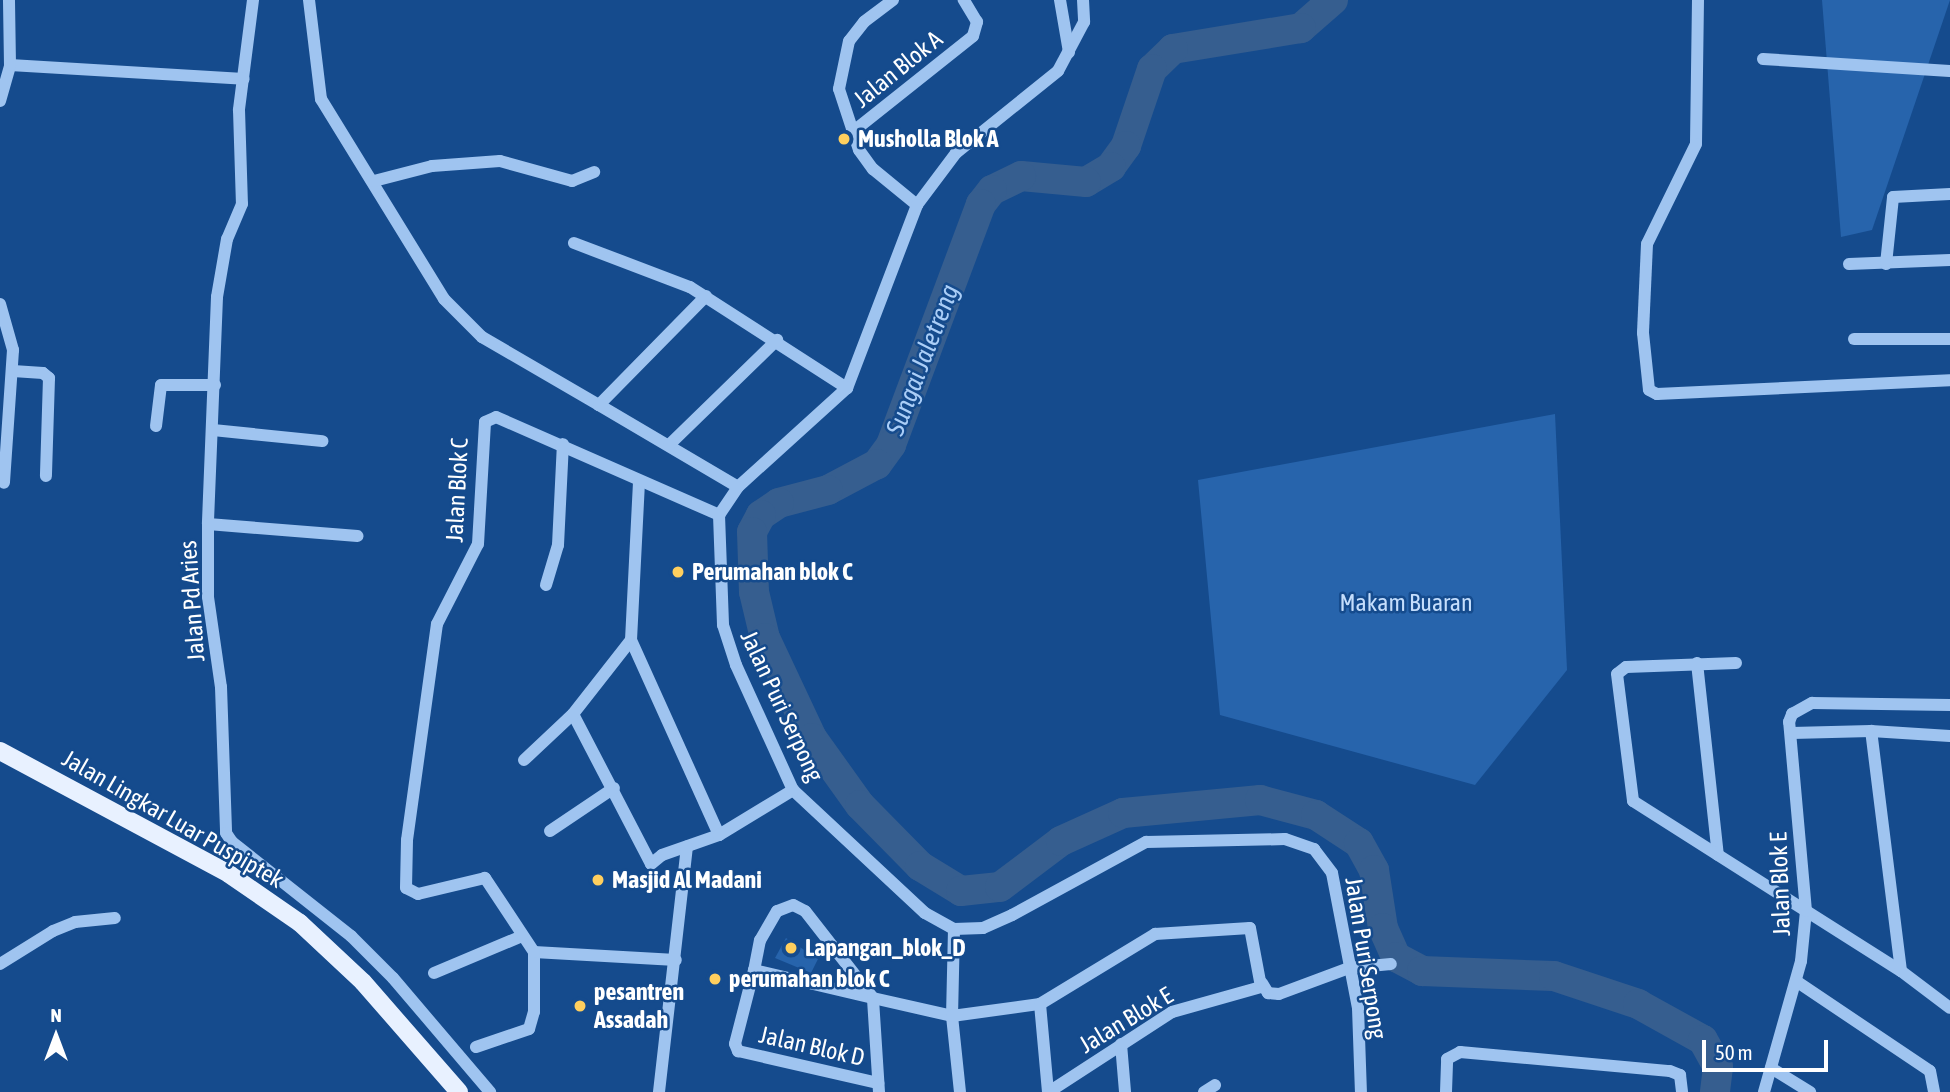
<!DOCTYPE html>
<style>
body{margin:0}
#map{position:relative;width:1950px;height:1092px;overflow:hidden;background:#154b8d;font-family:"Asap Condensed",sans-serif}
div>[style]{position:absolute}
.green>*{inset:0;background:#2764ac}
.river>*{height:30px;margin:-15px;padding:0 15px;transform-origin:15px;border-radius:15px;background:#365e8f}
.minor>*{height:12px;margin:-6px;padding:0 6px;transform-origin:6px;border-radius:6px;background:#9fc4f0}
.major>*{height:18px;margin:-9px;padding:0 9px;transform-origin:9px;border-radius:9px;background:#e8f1ff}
.dots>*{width:19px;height:19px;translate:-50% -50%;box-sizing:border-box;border:4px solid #154b8d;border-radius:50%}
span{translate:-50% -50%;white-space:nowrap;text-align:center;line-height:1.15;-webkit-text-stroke:5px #154b8d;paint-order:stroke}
.street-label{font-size:24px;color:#fff}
.poi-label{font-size:24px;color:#fff;font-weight:700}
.left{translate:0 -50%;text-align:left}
.park-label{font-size:24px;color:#c5defc}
.water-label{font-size:26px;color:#abcef7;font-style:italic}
.north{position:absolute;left:21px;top:1001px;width:70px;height:70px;-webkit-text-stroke:5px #154b8d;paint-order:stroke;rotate:0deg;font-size:19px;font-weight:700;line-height:28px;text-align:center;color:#fff}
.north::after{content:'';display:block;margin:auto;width:24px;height:32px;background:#fff;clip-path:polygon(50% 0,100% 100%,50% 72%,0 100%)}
.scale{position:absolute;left:1702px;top:1040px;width:126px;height:32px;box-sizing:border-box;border:4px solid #fff;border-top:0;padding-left:9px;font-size:21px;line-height:24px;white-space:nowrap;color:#fff;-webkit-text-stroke:5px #154b8d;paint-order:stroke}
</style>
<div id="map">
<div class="green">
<div style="clip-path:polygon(1822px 0,1950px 0,1872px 230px,1841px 237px)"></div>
<div style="clip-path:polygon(1555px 414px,1567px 670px,1475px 785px,1220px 715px,1198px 480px)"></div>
<div style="clip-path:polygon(786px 938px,818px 959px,811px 973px,775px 958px)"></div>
</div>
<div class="river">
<div style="left:1333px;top:0;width:43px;rotate:138.8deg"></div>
<div style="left:1301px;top:28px;width:130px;rotate:170.7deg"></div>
<div style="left:1173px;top:49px;width:29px;rotate:136deg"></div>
<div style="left:1152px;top:69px;width:81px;rotate:108.7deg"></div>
<div style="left:1126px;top:146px;width:26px;rotate:126deg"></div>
<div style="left:1111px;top:167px;width:29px;rotate:149deg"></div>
<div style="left:1086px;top:182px;width:65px;rotate:-174.7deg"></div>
<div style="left:1021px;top:176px;width:32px;rotate:154deg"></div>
<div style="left:992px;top:190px;width:18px;rotate:128deg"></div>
<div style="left:981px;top:204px;width:257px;rotate:110.5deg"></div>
<div style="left:891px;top:445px;width:24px;rotate:126deg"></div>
<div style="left:877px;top:464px;width:55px;rotate:152deg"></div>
<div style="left:828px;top:490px;width:51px;rotate:165.1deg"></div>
<div style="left:779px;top:503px;width:22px;rotate:146deg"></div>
<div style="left:761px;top:515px;width:19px;rotate:118deg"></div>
<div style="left:752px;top:532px;width:60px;rotate:88.1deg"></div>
<div style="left:754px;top:592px;width:47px;rotate:76.6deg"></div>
<div style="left:765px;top:638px;width:110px;rotate:64.8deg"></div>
<div style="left:812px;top:738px;width:82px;rotate:54.4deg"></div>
<div style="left:860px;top:805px;width:86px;rotate:45.5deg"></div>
<div style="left:920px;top:866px;width:48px;rotate:31.4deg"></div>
<div style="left:961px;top:891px;width:39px;rotate:-6deg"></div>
<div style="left:1000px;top:887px;width:76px;rotate:-37deg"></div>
<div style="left:1061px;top:841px;width:68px;rotate:-24.3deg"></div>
<div style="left:1123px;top:813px;width:138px;rotate:-5.4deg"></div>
<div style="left:1260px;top:800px;width:58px;rotate:15deg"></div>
<div style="left:1316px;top:815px;width:51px;rotate:33.1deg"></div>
<div style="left:1359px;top:843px;width:31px;rotate:61deg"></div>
<div style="left:1374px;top:870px;width:59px;rotate:81.2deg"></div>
<div style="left:1383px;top:928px;width:32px;rotate:66deg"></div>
<div style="left:1396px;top:957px;width:30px;rotate:28deg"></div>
<div style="left:1422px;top:971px;width:132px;rotate:2.2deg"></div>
<div style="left:1554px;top:976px;width:89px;rotate:18.4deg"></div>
<div style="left:1638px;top:1004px;width:74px;rotate:29deg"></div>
<div style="left:1703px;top:1040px;width:31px;rotate:61deg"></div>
<div style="left:1718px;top:1067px;width:25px;rotate:97deg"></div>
</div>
<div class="minor">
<div style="left:253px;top:0;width:111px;rotate:97.3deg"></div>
<div style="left:239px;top:110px;width:94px;rotate:88.2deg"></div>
<div style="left:242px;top:204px;width:38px;rotate:113deg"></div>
<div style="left:227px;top:239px;width:59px;rotate:99.8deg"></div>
<div style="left:217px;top:297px;width:227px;rotate:92.3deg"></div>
<div style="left:208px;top:524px;width:73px;rotate:90deg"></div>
<div style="left:208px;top:597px;width:91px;rotate:81.8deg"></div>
<div style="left:221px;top:687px;width:146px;rotate:88deg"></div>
<div style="left:226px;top:833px;width:11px;rotate:56deg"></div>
<div style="left:232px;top:842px;width:152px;rotate:38.3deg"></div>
<div style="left:351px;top:936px;width:59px;rotate:45deg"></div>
<div style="left:393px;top:978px;width:150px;rotate:49.6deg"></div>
<div style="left:309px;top:0;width:100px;rotate:83.1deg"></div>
<div style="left:321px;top:99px;width:235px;rotate:58.4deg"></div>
<div style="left:444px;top:299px;width:54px;rotate:45deg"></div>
<div style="left:482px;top:337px;width:135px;rotate:30.2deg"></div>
<div style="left:893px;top:0;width:36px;rotate:143deg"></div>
<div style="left:864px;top:22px;width:24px;rotate:128deg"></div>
<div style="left:849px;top:41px;width:49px;rotate:101.8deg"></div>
<div style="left:839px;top:89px;width:64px;rotate:71.8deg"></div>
<div style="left:859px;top:150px;width:24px;rotate:54deg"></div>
<div style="left:873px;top:169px;width:57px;rotate:39.3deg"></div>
<div style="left:1060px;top:0;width:53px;rotate:80.2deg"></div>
<div style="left:1083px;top:0;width:22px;rotate:87deg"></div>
<div style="left:1084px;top:22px;width:55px;rotate:118deg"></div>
<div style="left:1058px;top:71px;width:131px;rotate:141.2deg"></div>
<div style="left:956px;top:153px;width:65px;rotate:126.9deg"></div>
<div style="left:917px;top:205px;width:196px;rotate:110.9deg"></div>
<div style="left:847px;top:388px;width:147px;rotate:137.8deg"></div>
<div style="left:738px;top:487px;width:34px;rotate:124deg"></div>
<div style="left:719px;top:515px;width:110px;rotate:87.9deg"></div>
<div style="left:723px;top:625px;width:42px;rotate:72deg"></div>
<div style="left:736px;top:665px;width:137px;rotate:65.5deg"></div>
<div style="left:793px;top:790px;width:180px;rotate:43deg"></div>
<div style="left:925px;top:913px;width:33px;rotate:29deg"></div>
<div style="left:954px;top:929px;width:29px;rotate:-2deg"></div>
<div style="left:983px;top:928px;width:32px;rotate:-24deg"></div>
<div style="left:1012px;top:915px;width:153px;rotate:-28.6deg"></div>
<div style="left:1146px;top:842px;width:139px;rotate:-1.2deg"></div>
<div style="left:1285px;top:839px;width:31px;rotate:19deg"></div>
<div style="left:1314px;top:849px;width:30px;rotate:53deg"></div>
<div style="left:1332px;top:873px;width:137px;rotate:79.1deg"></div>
<div style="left:1358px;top:1008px;width:84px;rotate:88deg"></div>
<div style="left:1698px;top:0;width:144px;rotate:90.8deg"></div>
<div style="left:1696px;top:144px;width:111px;rotate:116.1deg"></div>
<div style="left:1647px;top:244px;width:89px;rotate:92.6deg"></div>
<div style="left:1643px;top:333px;width:57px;rotate:84deg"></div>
<div style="left:1649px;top:390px;width:9px;rotate:27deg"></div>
<div style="left:1657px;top:394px;width:293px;rotate:-2.7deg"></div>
<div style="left:1763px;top:59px;width:187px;rotate:3.7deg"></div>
<div style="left:10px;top:65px;width:234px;rotate:3.4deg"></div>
<div style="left:0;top:101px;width:37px;rotate:-74deg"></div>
<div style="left:10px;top:65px;width:65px;rotate:-90.9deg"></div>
<div style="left:850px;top:134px;width:157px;rotate:-38.5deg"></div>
<div style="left:973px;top:36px;width:15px;rotate:-74deg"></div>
<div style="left:977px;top:22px;width:26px;rotate:-121deg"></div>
<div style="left:374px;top:181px;width:60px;rotate:-14.5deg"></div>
<div style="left:432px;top:166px;width:68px;rotate:-4.2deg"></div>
<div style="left:500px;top:161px;width:75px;rotate:15.5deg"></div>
<div style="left:572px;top:181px;width:24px;rotate:-22deg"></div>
<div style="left:574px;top:243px;width:124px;rotate:20.8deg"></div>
<div style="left:690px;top:287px;width:187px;rotate:32.8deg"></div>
<div style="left:1849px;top:264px;width:101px;rotate:-2.3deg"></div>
<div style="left:1886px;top:264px;width:67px;rotate:-84deg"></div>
<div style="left:1893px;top:197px;width:57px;rotate:-3deg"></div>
<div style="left:706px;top:296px;width:153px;rotate:134.5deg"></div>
<div style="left:599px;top:405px;width:161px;rotate:30.5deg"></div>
<div style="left:0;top:304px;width:48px;rotate:74.2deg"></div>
<div style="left:13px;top:350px;width:133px;rotate:93.9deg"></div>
<div style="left:1854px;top:339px;width:96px"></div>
<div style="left:13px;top:371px;width:30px;rotate:4deg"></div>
<div style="left:43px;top:373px;width:8px;rotate:40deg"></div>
<div style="left:49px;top:378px;width:98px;rotate:91.8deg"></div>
<div style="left:156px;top:426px;width:41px;rotate:-83deg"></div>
<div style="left:161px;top:385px;width:54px"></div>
<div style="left:213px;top:430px;width:110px;rotate:5.8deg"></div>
<div style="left:669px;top:445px;width:151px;rotate:-44.2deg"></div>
<div style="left:208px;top:524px;width:150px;rotate:4.6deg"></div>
<div style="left:546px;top:585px;width:42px;rotate:-73.3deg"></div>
<div style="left:558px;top:545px;width:101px;rotate:-87.2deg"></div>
<div style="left:631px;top:640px;width:214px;rotate:65.7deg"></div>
<div style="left:1697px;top:663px;width:193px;rotate:83.8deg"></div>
<div style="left:1736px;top:663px;width:110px;rotate:177.9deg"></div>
<div style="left:1626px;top:667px;width:11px;rotate:142deg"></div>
<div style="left:1617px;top:674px;width:128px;rotate:82.8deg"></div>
<div style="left:1633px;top:801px;width:317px;rotate:32.4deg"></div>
<div style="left:1901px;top:971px;width:61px;rotate:37.1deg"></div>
<div style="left:573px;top:714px;width:169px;rotate:62.5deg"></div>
<div style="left:651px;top:864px;width:14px;rotate:-39deg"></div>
<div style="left:662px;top:855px;width:60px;rotate:-19.3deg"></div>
<div style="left:719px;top:835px;width:87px;rotate:-31.3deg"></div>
<div style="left:1792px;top:733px;width:79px;rotate:-1.5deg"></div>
<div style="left:524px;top:760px;width:67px;rotate:-43.2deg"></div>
<div style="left:573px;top:714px;width:94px;rotate:-51.9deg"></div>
<div style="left:631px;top:640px;width:159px;rotate:-87.1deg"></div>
<div style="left:550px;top:831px;width:77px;rotate:-33.9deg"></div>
<div style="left:954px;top:929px;width:87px;rotate:91.3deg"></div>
<div style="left:952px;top:1016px;width:76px;rotate:84deg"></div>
<div style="left:534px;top:952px;width:142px;rotate:3.2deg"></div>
<div style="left:0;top:964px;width:62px;rotate:-31.9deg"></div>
<div style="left:53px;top:931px;width:24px;rotate:-22deg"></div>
<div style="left:75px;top:922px;width:40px;rotate:-5.7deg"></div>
<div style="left:754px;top:970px;width:76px;rotate:104.4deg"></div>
<div style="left:735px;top:1044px;width:8px;rotate:67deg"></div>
<div style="left:738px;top:1051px;width:144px;rotate:12.9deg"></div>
<div style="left:1901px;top:971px;width:242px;rotate:-97.1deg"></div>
<div style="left:1871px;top:731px;width:79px;rotate:3.6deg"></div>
<div style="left:434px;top:973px;width:95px;rotate:-22.8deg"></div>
<div style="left:1796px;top:981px;width:161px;rotate:33.9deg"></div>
<div style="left:1930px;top:1071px;width:21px;rotate:79deg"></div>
<div style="left:1262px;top:983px;width:12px;rotate:59deg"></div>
<div style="left:1268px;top:993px;width:11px;rotate:5deg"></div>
<div style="left:1279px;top:994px;width:75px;rotate:-20.4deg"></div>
<div style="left:1349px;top:968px;width:42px;rotate:-5.4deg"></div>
<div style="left:1040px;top:1004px;width:88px;rotate:84.8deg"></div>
<div style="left:1121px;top:1044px;width:48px;rotate:85.2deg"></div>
<div style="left:476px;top:1047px;width:56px;rotate:-18.8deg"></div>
<div style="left:529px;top:1029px;width:18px;rotate:-74deg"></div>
<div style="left:534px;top:1012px;width:60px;rotate:-90deg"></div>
<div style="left:534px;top:952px;width:89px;rotate:-123.5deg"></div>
<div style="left:485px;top:878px;width:69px;rotate:166.6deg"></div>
<div style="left:418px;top:894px;width:13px;rotate:-153deg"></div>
<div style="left:406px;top:888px;width:48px;rotate:-88.8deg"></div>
<div style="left:407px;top:840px;width:218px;rotate:-82.1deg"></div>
<div style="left:437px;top:624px;width:90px;rotate:-62.9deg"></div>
<div style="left:478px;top:544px;width:122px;rotate:-86.7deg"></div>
<div style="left:485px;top:422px;width:12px;rotate:-24deg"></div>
<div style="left:496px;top:417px;width:244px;rotate:23.7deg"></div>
<div style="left:1771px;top:1068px;width:46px;rotate:31.6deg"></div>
<div style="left:659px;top:1092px;width:247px;rotate:-83.5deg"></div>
<div style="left:879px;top:1092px;width:94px;rotate:-93.7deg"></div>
<div style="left:873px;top:998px;width:110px;rotate:-128deg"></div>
<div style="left:805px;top:911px;width:13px;rotate:-153deg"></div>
<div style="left:793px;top:905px;width:17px;rotate:159deg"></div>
<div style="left:777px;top:911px;width:34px;rotate:120deg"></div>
<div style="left:760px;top:940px;width:31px;rotate:101deg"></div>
<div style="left:754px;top:970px;width:122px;rotate:13.2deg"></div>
<div style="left:873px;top:998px;width:81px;rotate:12.8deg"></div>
<div style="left:952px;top:1016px;width:89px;rotate:-7.8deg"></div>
<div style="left:1040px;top:1004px;width:135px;rotate:-31.3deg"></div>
<div style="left:1155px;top:934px;width:95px;rotate:-3.6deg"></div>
<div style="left:1250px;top:928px;width:60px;rotate:79.4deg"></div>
<div style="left:1261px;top:987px;width:92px;rotate:164.3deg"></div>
<div style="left:1172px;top:1012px;width:147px;rotate:147deg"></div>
<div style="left:1204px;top:1092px;width:13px;rotate:-32deg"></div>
<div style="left:1446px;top:1092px;width:33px;rotate:-88deg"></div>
<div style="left:1447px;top:1059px;width:15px;rotate:-28deg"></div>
<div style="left:1460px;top:1052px;width:211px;rotate:5.2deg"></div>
<div style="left:1670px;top:1071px;width:11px;rotate:22deg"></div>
<div style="left:1680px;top:1075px;width:17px;rotate:83deg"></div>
<div style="left:1764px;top:1092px;width:136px;rotate:-74.2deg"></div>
<div style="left:1801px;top:961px;width:50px;rotate:-84.3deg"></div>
<div style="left:1806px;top:911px;width:190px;rotate:-95.1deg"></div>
<div style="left:1789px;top:722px;width:9px;rotate:-69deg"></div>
<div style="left:1792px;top:714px;width:23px;rotate:-29deg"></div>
<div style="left:1812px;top:703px;width:138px;rotate:0.8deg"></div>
</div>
<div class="major">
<div style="left:0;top:751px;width:260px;rotate:28.2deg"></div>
<div style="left:229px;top:874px;width:86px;rotate:34.6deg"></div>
<div style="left:300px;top:923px;width:86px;rotate:43.1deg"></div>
<div style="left:363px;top:982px;width:146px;rotate:48.9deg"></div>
</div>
<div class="dots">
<div style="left:844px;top:139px;background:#ffcf5e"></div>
<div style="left:678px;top:572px;background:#ffcf5e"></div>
<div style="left:598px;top:880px;background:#ffcf5e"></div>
<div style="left:791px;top:948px;background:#ffcf5e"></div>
<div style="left:715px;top:979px;background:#ffcf5e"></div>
<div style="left:580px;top:1006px;background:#ffcf5e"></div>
</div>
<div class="street-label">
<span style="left:898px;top:69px;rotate:-39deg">Jalan Blok A</span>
<span style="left:457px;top:490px;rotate:-87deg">Jalan Blok C</span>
<span style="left:192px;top:601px;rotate:-94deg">Jalan Pd Aries</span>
<span style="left:782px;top:706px;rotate:65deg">Jalan Puri Serpong</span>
<span style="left:173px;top:819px;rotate:30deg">Jalan Lingkar Luar Puspiptek</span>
<span style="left:1780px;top:884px;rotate:-92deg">Jalan Blok E</span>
<span style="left:1366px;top:958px;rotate:81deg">Jalan Puri Serpong</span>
<span style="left:1126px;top:1020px;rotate:-31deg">Jalan Blok E</span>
<span style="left:812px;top:1046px;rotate:13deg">Jalan Blok D</span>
</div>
<div class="poi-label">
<span class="left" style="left:858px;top:139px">Musholla Blok A</span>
<span class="left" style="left:692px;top:572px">Perumahan blok C</span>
<span class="left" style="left:612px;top:880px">Masjid Al Madani</span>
<span class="left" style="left:805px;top:948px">Lapangan_blok_D</span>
<span class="left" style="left:729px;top:979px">perumahan blok C</span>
<span class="left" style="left:594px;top:1006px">pesantren<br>Assadah</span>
</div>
<div class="park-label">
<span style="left:1406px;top:603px">Makam Buaran</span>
</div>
<div class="water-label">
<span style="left:923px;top:360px;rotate:-69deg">Sungai Jaletreng</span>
</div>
<div class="north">N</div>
<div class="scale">50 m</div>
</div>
